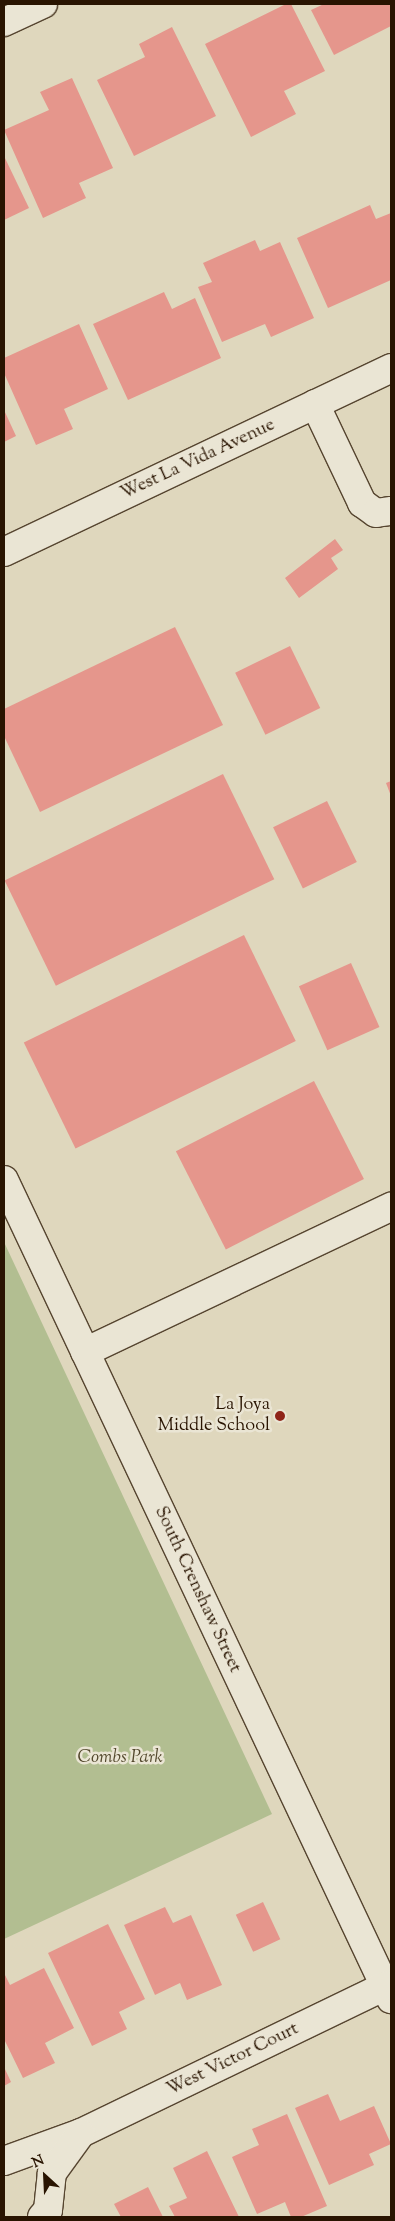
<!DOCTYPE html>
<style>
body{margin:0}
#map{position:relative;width:395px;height:2221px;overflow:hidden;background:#dfd7bd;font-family:"Sorts Mill Goudy",serif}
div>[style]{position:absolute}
.green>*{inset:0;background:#b2be91}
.building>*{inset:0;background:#e5968c;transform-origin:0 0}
.roads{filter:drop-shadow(1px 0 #564530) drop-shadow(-1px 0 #564530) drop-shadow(0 1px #564530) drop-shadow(0 -1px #564530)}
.minor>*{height:28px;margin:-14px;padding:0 14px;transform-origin:14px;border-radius:14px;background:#eae5d4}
.dots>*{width:14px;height:14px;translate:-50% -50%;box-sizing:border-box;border:2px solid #eae5d4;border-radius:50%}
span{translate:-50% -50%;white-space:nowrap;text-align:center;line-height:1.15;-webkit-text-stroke:5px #eae5d4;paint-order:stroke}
.street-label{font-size:18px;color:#291401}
.poi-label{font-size:18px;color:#291401}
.right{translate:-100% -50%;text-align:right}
.park-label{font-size:18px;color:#52472c;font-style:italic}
.frame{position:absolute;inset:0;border:5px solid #291401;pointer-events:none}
.north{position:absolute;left:20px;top:2151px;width:50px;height:50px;-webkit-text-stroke:4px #eae5d4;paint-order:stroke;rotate:335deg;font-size:14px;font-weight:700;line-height:20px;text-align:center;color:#291401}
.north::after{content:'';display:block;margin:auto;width:18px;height:22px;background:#291401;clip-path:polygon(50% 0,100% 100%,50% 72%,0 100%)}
</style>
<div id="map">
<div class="green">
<div style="clip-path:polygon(4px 1242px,272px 1814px,4px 1939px)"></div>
</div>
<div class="building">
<div style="clip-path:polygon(286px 4px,291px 4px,325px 71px,284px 91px,296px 114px,251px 137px,205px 44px)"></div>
<div style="clip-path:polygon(324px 4px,391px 4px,391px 26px,334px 55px,311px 10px)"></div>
<div style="clip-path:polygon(172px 27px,216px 116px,134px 156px,97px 80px,145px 57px,139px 44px)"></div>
<div style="clip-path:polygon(72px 78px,113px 168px,79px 183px,86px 198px,43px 218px,4px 130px,49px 110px,40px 92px)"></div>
<div style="clip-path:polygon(4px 156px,29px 208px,4px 220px)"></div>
<div style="clip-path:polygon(370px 205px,376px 219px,391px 213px,391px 280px,328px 308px,297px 238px)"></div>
<div style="clip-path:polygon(255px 240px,260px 251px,280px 242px,314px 318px,271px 337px,265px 324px,222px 342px,198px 287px,212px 282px,203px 263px)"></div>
<div style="clip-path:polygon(164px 292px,172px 309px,195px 298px,221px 358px,128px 400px,93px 324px)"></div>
<div style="clip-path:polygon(79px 324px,108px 389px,64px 409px,73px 429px,36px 445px,4px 373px,4px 358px)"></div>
<div style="clip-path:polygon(4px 410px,16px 436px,4px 442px)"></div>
<div style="clip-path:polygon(335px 539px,343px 550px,331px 558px,338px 569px,299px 598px,285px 578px)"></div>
<div style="clip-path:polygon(175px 627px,223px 725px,40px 812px,4px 736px,4px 709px)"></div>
<div style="left:290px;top:646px;width:69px;height:61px;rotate:64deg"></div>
<div style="left:223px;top:774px;width:117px;height:243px;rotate:64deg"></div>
<div style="clip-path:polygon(391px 781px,391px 796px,386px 783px)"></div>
<div style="left:327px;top:801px;width:68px;height:60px;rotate:64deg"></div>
<div style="left:244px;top:935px;width:118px;height:245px;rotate:64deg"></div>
<div style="left:351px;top:963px;width:70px;height:57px;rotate:66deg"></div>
<div style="left:314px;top:1081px;width:110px;height:155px;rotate:63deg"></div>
<div style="left:263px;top:1902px;width:41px;height:30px;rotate:65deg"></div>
<div style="clip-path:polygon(165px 1907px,173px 1923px,191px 1915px,222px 1985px,187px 2000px,180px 1983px,155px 1995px,124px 1925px)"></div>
<div style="clip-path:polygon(108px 1924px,145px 1999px,119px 2012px,127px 2029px,92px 2046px,48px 1953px)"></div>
<div style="clip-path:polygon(44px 1968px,74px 2028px,45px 2043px,55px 2063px,23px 2078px,4px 2039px,4px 1973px,10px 1985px)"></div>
<div style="clip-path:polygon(4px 2067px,11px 2082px,4px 2086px)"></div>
<div style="clip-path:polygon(328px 2094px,340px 2121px,374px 2106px,391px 2144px,369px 2154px,374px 2165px,329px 2185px,295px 2108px)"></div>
<div style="clip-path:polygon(287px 2114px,327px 2206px,301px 2217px,291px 2217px,285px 2202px,257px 2214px,232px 2157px,259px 2145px,252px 2129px)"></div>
<div style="clip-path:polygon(207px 2151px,239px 2217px,175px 2217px,169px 2206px,187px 2198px,173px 2168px)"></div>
<div style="clip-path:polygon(148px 2187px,163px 2217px,121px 2217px,114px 2204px)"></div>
</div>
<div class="roads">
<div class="minor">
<div style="left:4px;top:22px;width:43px;rotate:-24.8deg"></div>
<div style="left:315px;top:404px;width:110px;rotate:64.6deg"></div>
<div style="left:362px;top:503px;width:17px;rotate:36deg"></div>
<div style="left:376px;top:513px;width:15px;rotate:-8deg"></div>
<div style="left:4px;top:552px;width:429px;rotate:-25.4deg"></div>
<div style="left:4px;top:1180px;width:906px;rotate:64.71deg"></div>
<div style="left:85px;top:1352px;width:339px;rotate:-25.4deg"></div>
<div style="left:4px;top:2161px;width:82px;rotate:-20deg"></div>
<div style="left:81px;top:2133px;width:338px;rotate:-25.8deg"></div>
<div style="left:42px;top:2217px;width:9px;rotate:-49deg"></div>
<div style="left:48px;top:2210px;width:37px;rotate:-84deg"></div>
<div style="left:52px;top:2173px;width:49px;rotate:-54.1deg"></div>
</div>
</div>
<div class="dots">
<div style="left:280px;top:1416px;background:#8f2418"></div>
</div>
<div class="street-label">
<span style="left:198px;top:460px;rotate:-25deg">West La Vida Avenue</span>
<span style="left:197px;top:1590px;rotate:65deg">South Crenshaw Street</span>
<span style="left:233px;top:2060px;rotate:-26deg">West Victor Court</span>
</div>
<div class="poi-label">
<span class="right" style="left:270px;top:1416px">La Joya<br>Middle School</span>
</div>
<div class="park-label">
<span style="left:120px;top:1758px">Combs Park</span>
</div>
<div class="frame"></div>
<div class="north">N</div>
</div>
